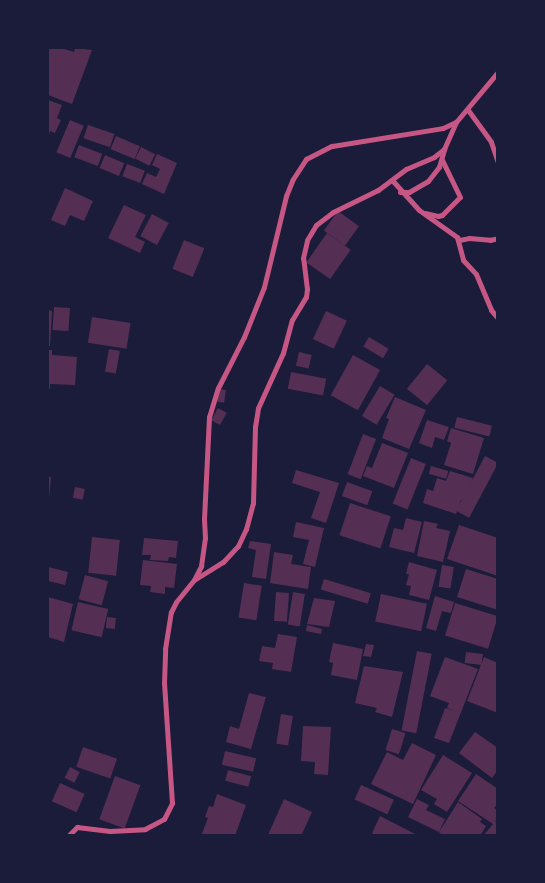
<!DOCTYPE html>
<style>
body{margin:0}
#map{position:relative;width:545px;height:883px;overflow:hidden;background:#1b1b3a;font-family:"Varela Round",sans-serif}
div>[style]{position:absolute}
.building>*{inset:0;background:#542f53;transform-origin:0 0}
.minor>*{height:5px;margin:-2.5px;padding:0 2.5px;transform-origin:2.5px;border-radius:2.5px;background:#c65784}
span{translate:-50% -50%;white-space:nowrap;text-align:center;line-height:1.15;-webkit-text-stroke:4px #1b1b3a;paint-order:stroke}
.frame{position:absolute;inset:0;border:49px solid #1b1b3a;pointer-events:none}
</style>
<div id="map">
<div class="building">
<div style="clip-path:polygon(48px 48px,59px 49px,61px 48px,74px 52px,75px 48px,92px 50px,72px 104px,48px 95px)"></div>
<div style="clip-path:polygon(48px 100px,62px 105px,57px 118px,61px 120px,55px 133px,50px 131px,48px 138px)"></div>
<div style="left:70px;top:120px;width:15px;height:35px;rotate:23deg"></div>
<div style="left:88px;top:125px;width:28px;height:14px;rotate:19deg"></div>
<div style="left:116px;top:136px;width:26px;height:14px;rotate:23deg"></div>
<div style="left:79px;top:145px;width:25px;height:13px;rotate:21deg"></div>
<div style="left:141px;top:147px;width:16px;height:13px;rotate:27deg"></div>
<div style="clip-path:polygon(157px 154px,177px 163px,164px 194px,142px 184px,147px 173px,156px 177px,160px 169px,152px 165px)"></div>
<div style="left:105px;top:155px;width:21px;height:14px;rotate:23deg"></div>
<div style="left:127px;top:164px;width:19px;height:13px;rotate:21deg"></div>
<div style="clip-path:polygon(65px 188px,93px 201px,84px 221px,70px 215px,65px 226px,51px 220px)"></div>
<div style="clip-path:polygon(124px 205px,146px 215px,135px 237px,145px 242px,140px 253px,108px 238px)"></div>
<div style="left:338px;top:211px;width:26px;height:24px;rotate:36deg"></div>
<div style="left:152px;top:214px;width:19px;height:25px;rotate:28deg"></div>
<div style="left:327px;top:233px;width:29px;height:36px;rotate:35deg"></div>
<div style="left:184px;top:240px;width:22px;height:31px;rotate:22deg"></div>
<div style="left:54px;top:307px;width:16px;height:23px;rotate:4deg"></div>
<div style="clip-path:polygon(48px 310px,52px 311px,50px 346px,48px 346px)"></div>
<div style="left:326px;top:311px;width:23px;height:31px;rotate:25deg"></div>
<div style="left:92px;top:317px;width:39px;height:26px;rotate:9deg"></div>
<div style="left:369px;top:337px;width:23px;height:11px;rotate:31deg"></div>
<div style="left:109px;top:349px;width:11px;height:23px;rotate:10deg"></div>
<div style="clip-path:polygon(48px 350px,52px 350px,52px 355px,77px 357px,75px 385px,50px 384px,50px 389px,48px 389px)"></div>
<div style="left:299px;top:352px;width:13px;height:14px;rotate:13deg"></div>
<div style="left:353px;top:355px;width:31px;height:46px;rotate:29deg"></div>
<div style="left:427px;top:364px;width:26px;height:32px;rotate:39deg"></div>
<div style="left:291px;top:372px;width:36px;height:17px;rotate:11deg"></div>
<div style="left:380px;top:386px;width:17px;height:35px;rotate:31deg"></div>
<div style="left:219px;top:389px;width:7px;height:13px;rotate:8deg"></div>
<div style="clip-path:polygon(395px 397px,426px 410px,409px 449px,382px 438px,389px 419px,386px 418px)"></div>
<div style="left:218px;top:408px;width:10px;height:14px;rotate:29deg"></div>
<div style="left:457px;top:417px;width:36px;height:11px;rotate:14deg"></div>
<div style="clip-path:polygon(427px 420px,449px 427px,444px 440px,435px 437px,432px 448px,419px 443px)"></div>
<div style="clip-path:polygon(451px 428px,484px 438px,473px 474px,444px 465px,451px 443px,447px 441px)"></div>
<div style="left:363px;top:434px;width:14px;height:43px;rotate:21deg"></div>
<div style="clip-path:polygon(382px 443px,408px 453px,394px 488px,363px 476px,367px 466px,372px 468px)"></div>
<div style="left:485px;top:456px;width:15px;height:62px;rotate:28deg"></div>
<div style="left:411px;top:458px;width:16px;height:49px;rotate:22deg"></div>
<div style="left:431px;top:466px;width:18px;height:8px;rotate:16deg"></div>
<div style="clip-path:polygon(296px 470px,339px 483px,326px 523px,311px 518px,320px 492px,292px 483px)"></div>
<div style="clip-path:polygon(450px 471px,473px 478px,465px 501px,461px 500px,456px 514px,423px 503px,427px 489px,433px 491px,437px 478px,446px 481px)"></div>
<div style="clip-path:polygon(48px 477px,51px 477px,49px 499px,48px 499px)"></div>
<div style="left:347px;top:482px;width:27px;height:15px;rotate:20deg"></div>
<div style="left:75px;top:487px;width:10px;height:11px;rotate:11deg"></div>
<div style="left:350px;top:503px;width:43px;height:34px;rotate:18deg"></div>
<div style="clip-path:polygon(406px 518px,422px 522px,414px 553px,389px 547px,394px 528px,403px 530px)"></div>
<div style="clip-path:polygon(424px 521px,438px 524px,436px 528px,450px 531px,443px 562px,417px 556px)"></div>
<div style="clip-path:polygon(296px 522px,324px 528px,315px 567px,303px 564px,309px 540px,293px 537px)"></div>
<div style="clip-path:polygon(459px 525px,498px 538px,498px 576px,447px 559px)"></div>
<div style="left:92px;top:537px;width:28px;height:36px;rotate:6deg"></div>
<div style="clip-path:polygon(144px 538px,178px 541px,176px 558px,169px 557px,168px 561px,150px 560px,151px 555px,142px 555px)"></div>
<div style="clip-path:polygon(250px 541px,271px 544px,266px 579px,252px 577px,256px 550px,248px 548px)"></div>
<div style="clip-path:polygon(274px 552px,293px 555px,291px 564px,311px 567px,308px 589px,270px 583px)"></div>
<div style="clip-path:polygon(143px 560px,177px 564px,174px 588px,165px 587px,165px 594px,150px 592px,151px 586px,140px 585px)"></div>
<div style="clip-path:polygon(409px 562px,437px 570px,429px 600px,409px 595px,411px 586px,406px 585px,409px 574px,406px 574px)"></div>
<div style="left:442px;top:565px;width:12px;height:22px;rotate:9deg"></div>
<div style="clip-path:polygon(48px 567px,68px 572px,65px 585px,48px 581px)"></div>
<div style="clip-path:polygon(466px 569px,498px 579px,498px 610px,457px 597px)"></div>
<div style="left:85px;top:575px;width:24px;height:25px;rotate:15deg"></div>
<div style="left:324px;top:579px;width:49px;height:11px;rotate:17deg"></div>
<div style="left:244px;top:583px;width:18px;height:35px;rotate:9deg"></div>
<div style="left:276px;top:592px;width:13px;height:29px;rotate:4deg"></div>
<div style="left:293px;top:592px;width:12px;height:33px;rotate:9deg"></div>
<div style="left:381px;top:594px;width:47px;height:28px;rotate:12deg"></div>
<div style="clip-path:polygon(435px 596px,454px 602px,451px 613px,442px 611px,436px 631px,426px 628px)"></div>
<div style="clip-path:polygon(48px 597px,73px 604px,64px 642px,48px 637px)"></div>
<div style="clip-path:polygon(314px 598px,335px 601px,329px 627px,307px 624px)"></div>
<div style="left:78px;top:602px;width:31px;height:29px;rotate:13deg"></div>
<div style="left:455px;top:603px;width:45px;height:34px;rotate:17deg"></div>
<div style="left:107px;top:617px;width:9px;height:11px;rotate:6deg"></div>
<div style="clip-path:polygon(307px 625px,322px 629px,321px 634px,306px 631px)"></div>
<div style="clip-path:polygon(278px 634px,297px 637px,291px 672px,272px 669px,273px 663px,259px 661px,262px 646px,275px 648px)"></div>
<div style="clip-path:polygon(333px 643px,363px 649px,357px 680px,331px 675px,333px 663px,329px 662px)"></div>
<div style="clip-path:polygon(366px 644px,374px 645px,371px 657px,363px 656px)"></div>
<div style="left:417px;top:651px;width:15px;height:81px;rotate:11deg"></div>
<div style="left:466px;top:652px;width:17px;height:11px;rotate:7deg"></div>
<div style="clip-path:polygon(445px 657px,478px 669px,449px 743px,434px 738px,445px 708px,455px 711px,447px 708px,449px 703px,430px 696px)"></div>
<div style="clip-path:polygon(484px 657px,498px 663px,498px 713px,467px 701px)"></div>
<div style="clip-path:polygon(364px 666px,403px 672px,392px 717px,375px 712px,377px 708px,355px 703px)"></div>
<div style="clip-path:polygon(249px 693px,266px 697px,251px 749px,226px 742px,230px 726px,239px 729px)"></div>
<div style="left:281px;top:714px;width:12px;height:30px;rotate:9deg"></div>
<div style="clip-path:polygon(303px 726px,331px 727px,328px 775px,314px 774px,315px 762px,301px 761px)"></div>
<div style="left:392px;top:729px;width:14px;height:22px;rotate:17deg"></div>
<div style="clip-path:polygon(475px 732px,498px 748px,498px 770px,492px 778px,459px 753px)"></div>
<div style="clip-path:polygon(412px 743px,436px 755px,413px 804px,371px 784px,387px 752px,403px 760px)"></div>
<div style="left:83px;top:747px;width:36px;height:21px;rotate:19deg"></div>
<div style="left:225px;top:751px;width:32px;height:14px;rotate:13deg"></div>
<div style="clip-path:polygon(443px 755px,472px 773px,447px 812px,434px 804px,437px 799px,421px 790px)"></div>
<div style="left:70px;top:767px;width:11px;height:12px;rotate:27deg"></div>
<div style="left:228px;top:770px;width:24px;height:11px;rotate:15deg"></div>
<div style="clip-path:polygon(476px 774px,498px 789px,498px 804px,494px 808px,498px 811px,498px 817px,494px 823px,498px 819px,498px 836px,483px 836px,493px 824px,458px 801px)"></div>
<div style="left:115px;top:776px;width:27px;height:46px;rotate:20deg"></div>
<div style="left:60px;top:783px;width:27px;height:20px;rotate:24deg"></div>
<div style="left:361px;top:785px;width:36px;height:16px;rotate:24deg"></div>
<div style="clip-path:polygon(217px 794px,246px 805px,235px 836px,201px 836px,208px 818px,205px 817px,209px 806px,213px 807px)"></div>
<div style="clip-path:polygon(284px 799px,312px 812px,301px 836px,268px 835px)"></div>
<div style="clip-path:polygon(417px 799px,429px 805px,426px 810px,445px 819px,439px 832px,408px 817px)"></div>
<div style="clip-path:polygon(458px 802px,482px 819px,480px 822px,486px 826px,480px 836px,443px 836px,439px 832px)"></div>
<div style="clip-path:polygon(380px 816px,419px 836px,376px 836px,372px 833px)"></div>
</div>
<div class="minor">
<div style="left:468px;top:110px;width:39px;rotate:54deg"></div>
<div style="left:491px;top:142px;width:21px;rotate:71deg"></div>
<div style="left:392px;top:180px;width:40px;rotate:48deg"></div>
<div style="left:419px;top:210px;width:47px;rotate:35.4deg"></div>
<div style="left:457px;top:237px;width:24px;rotate:75deg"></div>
<div style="left:463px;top:260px;width:19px;rotate:47deg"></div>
<div style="left:476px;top:274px;width:39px;rotate:67deg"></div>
<div style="left:491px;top:310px;width:11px;rotate:49deg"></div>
<div style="left:400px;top:192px;width:9px"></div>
<div style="left:409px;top:192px;width:22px;rotate:-30deg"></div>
<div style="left:428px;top:181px;width:18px;rotate:-52deg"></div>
<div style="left:439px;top:167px;width:19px;rotate:-74deg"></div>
<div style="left:425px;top:213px;width:13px;rotate:13deg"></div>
<div style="left:438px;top:216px;width:4px;rotate:-14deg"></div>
<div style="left:442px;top:215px;width:25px;rotate:-45deg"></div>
<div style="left:460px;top:197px;width:41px;rotate:-115.9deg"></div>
<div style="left:459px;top:240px;width:10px;rotate:-11deg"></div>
<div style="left:469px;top:238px;width:21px;rotate:5deg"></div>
<div style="left:490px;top:240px;width:8px;rotate:-14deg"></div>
<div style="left:194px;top:580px;width:34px;rotate:-32deg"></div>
<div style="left:223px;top:562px;width:22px;rotate:-47deg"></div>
<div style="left:238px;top:546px;width:19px;rotate:-65deg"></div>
<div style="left:246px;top:529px;width:27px;rotate:-75deg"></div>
<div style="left:253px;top:503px;width:76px;rotate:-88.5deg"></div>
<div style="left:255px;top:427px;width:19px;rotate:-81deg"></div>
<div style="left:258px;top:408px;width:60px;rotate:-65.6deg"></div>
<div style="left:283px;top:353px;width:34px;rotate:-75deg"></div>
<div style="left:292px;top:320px;width:27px;rotate:-59deg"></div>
<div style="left:306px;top:297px;width:8px;rotate:-83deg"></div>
<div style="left:307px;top:289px;width:31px;rotate:-97deg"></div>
<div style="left:303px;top:258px;width:18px;rotate:-77deg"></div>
<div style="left:307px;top:240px;width:17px;rotate:-59deg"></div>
<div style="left:316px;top:225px;width:21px;rotate:-37deg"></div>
<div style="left:333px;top:212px;width:50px;rotate:-26.1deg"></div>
<div style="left:378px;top:190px;width:35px;rotate:-37deg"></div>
<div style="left:406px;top:169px;width:30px;rotate:-23deg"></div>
<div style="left:434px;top:157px;width:13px;rotate:-39deg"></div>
<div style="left:444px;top:149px;width:30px;rotate:-66deg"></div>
<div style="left:68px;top:836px;width:13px;rotate:-45deg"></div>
<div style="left:77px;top:827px;width:33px;rotate:7deg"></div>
<div style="left:110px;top:831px;width:35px;rotate:-3deg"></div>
<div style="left:145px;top:829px;width:21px;rotate:-28deg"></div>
<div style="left:164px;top:819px;width:18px;rotate:-63deg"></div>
<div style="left:172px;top:803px;width:120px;rotate:-93.8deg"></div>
<div style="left:164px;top:683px;width:34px;rotate:-88deg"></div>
<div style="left:165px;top:649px;width:37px;rotate:-81deg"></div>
<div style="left:171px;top:612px;width:11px;rotate:-63deg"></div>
<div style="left:176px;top:602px;width:28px;rotate:-51deg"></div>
<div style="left:194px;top:580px;width:16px;rotate:-63deg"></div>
<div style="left:201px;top:566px;width:28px;rotate:-82deg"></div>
<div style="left:205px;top:538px;width:19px;rotate:-93deg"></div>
<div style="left:204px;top:519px;width:102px;rotate:-87.2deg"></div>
<div style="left:209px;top:417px;width:30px;rotate:-73deg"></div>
<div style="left:218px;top:388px;width:57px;rotate:-63deg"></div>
<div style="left:244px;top:337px;width:54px;rotate:-68.2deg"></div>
<div style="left:264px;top:287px;width:94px;rotate:-76.4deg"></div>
<div style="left:286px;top:196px;width:18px;rotate:-68deg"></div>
<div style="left:293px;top:179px;width:24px;rotate:-57deg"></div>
<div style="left:306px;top:159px;width:29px;rotate:-27deg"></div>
<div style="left:332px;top:146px;width:112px;rotate:-9.2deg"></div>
<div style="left:443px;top:128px;width:14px;rotate:-25deg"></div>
<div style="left:456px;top:122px;width:65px;rotate:-50deg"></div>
</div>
<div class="frame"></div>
</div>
